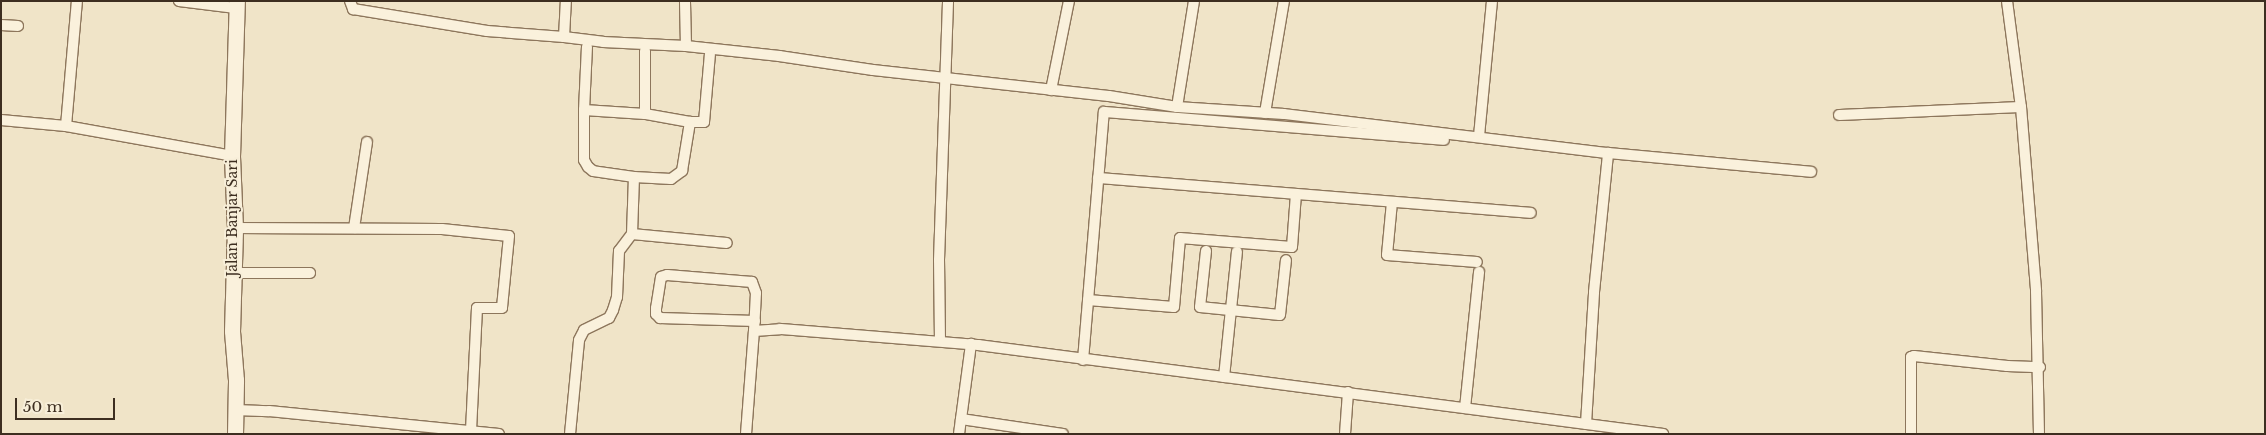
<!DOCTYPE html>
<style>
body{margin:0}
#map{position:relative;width:2266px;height:435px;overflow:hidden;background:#f0e4c8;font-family:"Libre Baskerville",serif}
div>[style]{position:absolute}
.roads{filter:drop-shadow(1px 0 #8d765c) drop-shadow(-1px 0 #8d765c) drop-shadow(0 1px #8d765c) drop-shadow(0 -1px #8d765c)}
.street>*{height:10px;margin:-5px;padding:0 5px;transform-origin:5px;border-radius:5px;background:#faf1dc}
.secondary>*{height:15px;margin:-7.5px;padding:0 7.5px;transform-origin:7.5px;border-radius:7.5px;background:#faf1dc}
span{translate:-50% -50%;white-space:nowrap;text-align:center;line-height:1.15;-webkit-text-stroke:4px #f7eed8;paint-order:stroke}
.street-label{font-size:14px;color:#3d2e20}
.frame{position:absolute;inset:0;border:2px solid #3d2e20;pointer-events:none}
.scale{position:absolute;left:15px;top:398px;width:100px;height:22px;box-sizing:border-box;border:2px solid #3d2e20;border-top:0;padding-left:6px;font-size:15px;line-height:18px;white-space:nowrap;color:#3d2e20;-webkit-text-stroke:4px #f7eed8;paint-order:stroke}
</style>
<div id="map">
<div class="roads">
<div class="street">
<div style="left:179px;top:1px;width:57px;rotate:7deg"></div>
<div style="left:350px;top:1px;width:9px;rotate:69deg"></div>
<div style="left:353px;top:9px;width:136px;rotate:9.3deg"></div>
<div style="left:487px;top:31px;width:77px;rotate:4.5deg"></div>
<div style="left:564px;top:37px;width:39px;rotate:7deg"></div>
<div style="left:603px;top:42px;width:83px;rotate:2.8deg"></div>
<div style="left:686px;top:46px;width:45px;rotate:-91.3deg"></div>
<div style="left:2007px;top:1px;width:107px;rotate:82.5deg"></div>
<div style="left:2021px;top:107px;width:185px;rotate:85.3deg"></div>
<div style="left:2036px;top:291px;width:143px;rotate:88.8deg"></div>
<div style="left:1px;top:25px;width:17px;rotate:3deg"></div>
<div style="left:564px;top:37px;width:36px;rotate:-87deg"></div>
<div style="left:686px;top:46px;width:94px;rotate:6.1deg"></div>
<div style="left:779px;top:56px;width:95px;rotate:8.5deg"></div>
<div style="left:873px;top:70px;width:237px;rotate:6.3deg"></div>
<div style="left:1109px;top:96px;width:69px;rotate:9.2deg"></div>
<div style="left:1177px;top:107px;width:107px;rotate:-80.9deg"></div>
<div style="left:1051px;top:90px;width:91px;rotate:-78.6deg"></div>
<div style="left:1177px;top:107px;width:107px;rotate:3.7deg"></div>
<div style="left:1284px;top:114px;width:326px;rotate:6.9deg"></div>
<div style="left:1608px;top:153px;width:204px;rotate:5.3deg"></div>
<div style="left:584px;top:110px;width:63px;rotate:-87.3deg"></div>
<div style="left:1265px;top:113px;width:114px;rotate:-80.4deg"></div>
<div style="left:1839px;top:115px;width:182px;rotate:-2.5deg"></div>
<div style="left:1px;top:120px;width:65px;rotate:5.3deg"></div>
<div style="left:66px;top:126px;width:169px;rotate:10.2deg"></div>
<div style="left:690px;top:122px;width:14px"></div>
<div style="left:704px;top:122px;width:68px;rotate:-85deg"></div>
<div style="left:66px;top:126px;width:125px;rotate:-85deg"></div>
<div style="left:1479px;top:136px;width:136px;rotate:-84.5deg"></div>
<div style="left:634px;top:177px;width:41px;rotate:-171.7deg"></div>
<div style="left:593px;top:171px;width:6px;rotate:-141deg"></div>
<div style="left:588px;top:167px;width:8px;rotate:-120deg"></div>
<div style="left:584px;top:160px;width:50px;rotate:-90deg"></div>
<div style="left:584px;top:110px;width:61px;rotate:3.8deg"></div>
<div style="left:645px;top:114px;width:63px;rotate:-90deg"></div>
<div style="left:1098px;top:178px;width:434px;rotate:4.6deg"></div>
<div style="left:1392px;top:202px;width:53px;rotate:95.4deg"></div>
<div style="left:1387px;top:255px;width:90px;rotate:4.4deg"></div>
<div style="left:235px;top:228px;width:207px;rotate:0.3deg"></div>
<div style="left:442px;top:229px;width:67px;rotate:6deg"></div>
<div style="left:509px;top:236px;width:72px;rotate:95.6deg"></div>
<div style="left:502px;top:308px;width:25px;rotate:180deg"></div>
<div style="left:477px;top:308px;width:124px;rotate:92.8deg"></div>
<div style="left:354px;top:228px;width:87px;rotate:-81.4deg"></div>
<div style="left:632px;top:234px;width:95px;rotate:5.4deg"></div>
<div style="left:1206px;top:251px;width:56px;rotate:96.1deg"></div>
<div style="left:1200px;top:307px;width:80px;rotate:5.7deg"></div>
<div style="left:1280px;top:315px;width:55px;rotate:-83.8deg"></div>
<div style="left:232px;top:273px;width:78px"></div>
<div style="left:1088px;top:300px;width:86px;rotate:4.7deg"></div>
<div style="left:1174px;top:307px;width:69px;rotate:-85deg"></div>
<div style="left:1180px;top:238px;width:112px;rotate:4.6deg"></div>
<div style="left:1292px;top:247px;width:53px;rotate:-85.7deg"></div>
<div style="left:754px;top:331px;width:38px;rotate:-87deg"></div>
<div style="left:756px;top:293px;width:12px;rotate:-110deg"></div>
<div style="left:752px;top:282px;width:85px;rotate:-175.3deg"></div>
<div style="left:667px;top:275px;width:6px;rotate:162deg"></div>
<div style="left:661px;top:277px;width:31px;rotate:99deg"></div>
<div style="left:656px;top:308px;width:6px;rotate:90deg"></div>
<div style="left:656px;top:314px;width:6px;rotate:45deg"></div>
<div style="left:660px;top:318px;width:95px;rotate:1.8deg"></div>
<div style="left:940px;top:341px;width:81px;rotate:-90.7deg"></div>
<div style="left:939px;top:260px;width:259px;rotate:-88deg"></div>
<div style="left:1083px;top:360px;width:249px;rotate:-85.2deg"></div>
<div style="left:1104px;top:112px;width:341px;rotate:4.7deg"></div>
<div style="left:1224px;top:377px;width:126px;rotate:-84.1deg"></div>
<div style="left:1465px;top:408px;width:137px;rotate:-84.1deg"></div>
<div style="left:235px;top:410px;width:34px;rotate:2deg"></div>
<div style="left:269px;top:411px;width:231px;rotate:5.7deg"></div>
<div style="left:961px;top:419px;width:103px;rotate:8.4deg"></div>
<div style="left:1586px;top:424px;width:132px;rotate:-86.5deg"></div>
<div style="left:1594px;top:292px;width:140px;rotate:-84.2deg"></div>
<div style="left:570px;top:434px;width:94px;rotate:-84.5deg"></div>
<div style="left:579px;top:340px;width:11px;rotate:-63deg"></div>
<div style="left:584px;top:330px;width:28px;rotate:-26deg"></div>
<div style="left:609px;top:318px;width:9px;rotate:-63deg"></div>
<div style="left:613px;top:310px;width:14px;rotate:-73deg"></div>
<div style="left:617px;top:297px;width:46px;rotate:-87.5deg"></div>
<div style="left:619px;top:251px;width:21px;rotate:-53deg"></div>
<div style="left:632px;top:234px;width:57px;rotate:-88deg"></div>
<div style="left:634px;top:177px;width:37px;rotate:3deg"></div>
<div style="left:671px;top:179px;width:14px;rotate:-36deg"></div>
<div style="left:682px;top:171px;width:50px;rotate:-80.7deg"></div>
<div style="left:690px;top:122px;width:46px;rotate:-169.9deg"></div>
<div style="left:746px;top:434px;width:103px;rotate:-85.6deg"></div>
<div style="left:754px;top:331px;width:26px;rotate:-4deg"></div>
<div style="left:780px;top:329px;width:199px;rotate:4.6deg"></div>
<div style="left:978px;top:345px;width:691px;rotate:7.4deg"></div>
<div style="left:959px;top:434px;width:91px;rotate:-82.4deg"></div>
<div style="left:1345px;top:434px;width:42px;rotate:-85.9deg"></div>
<div style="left:1911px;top:434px;width:77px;rotate:-90deg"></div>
<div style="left:1911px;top:357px;width:3px;rotate:-18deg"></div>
<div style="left:1914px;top:356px;width:94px;rotate:6.1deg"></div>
<div style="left:2007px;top:366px;width:33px;rotate:2deg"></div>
</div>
<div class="secondary">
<div style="left:235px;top:434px;width:54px;rotate:-88.9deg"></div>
<div style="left:236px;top:380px;width:49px;rotate:-94.7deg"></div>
<div style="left:232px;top:331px;width:103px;rotate:-88.3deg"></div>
<div style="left:235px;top:228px;width:72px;rotate:-92.4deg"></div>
<div style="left:232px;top:156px;width:155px;rotate:-88.2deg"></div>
</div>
</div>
<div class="street-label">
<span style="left:232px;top:218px;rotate:-90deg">Jalan Banjar Sari</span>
</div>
<div class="frame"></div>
<div class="scale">50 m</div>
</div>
